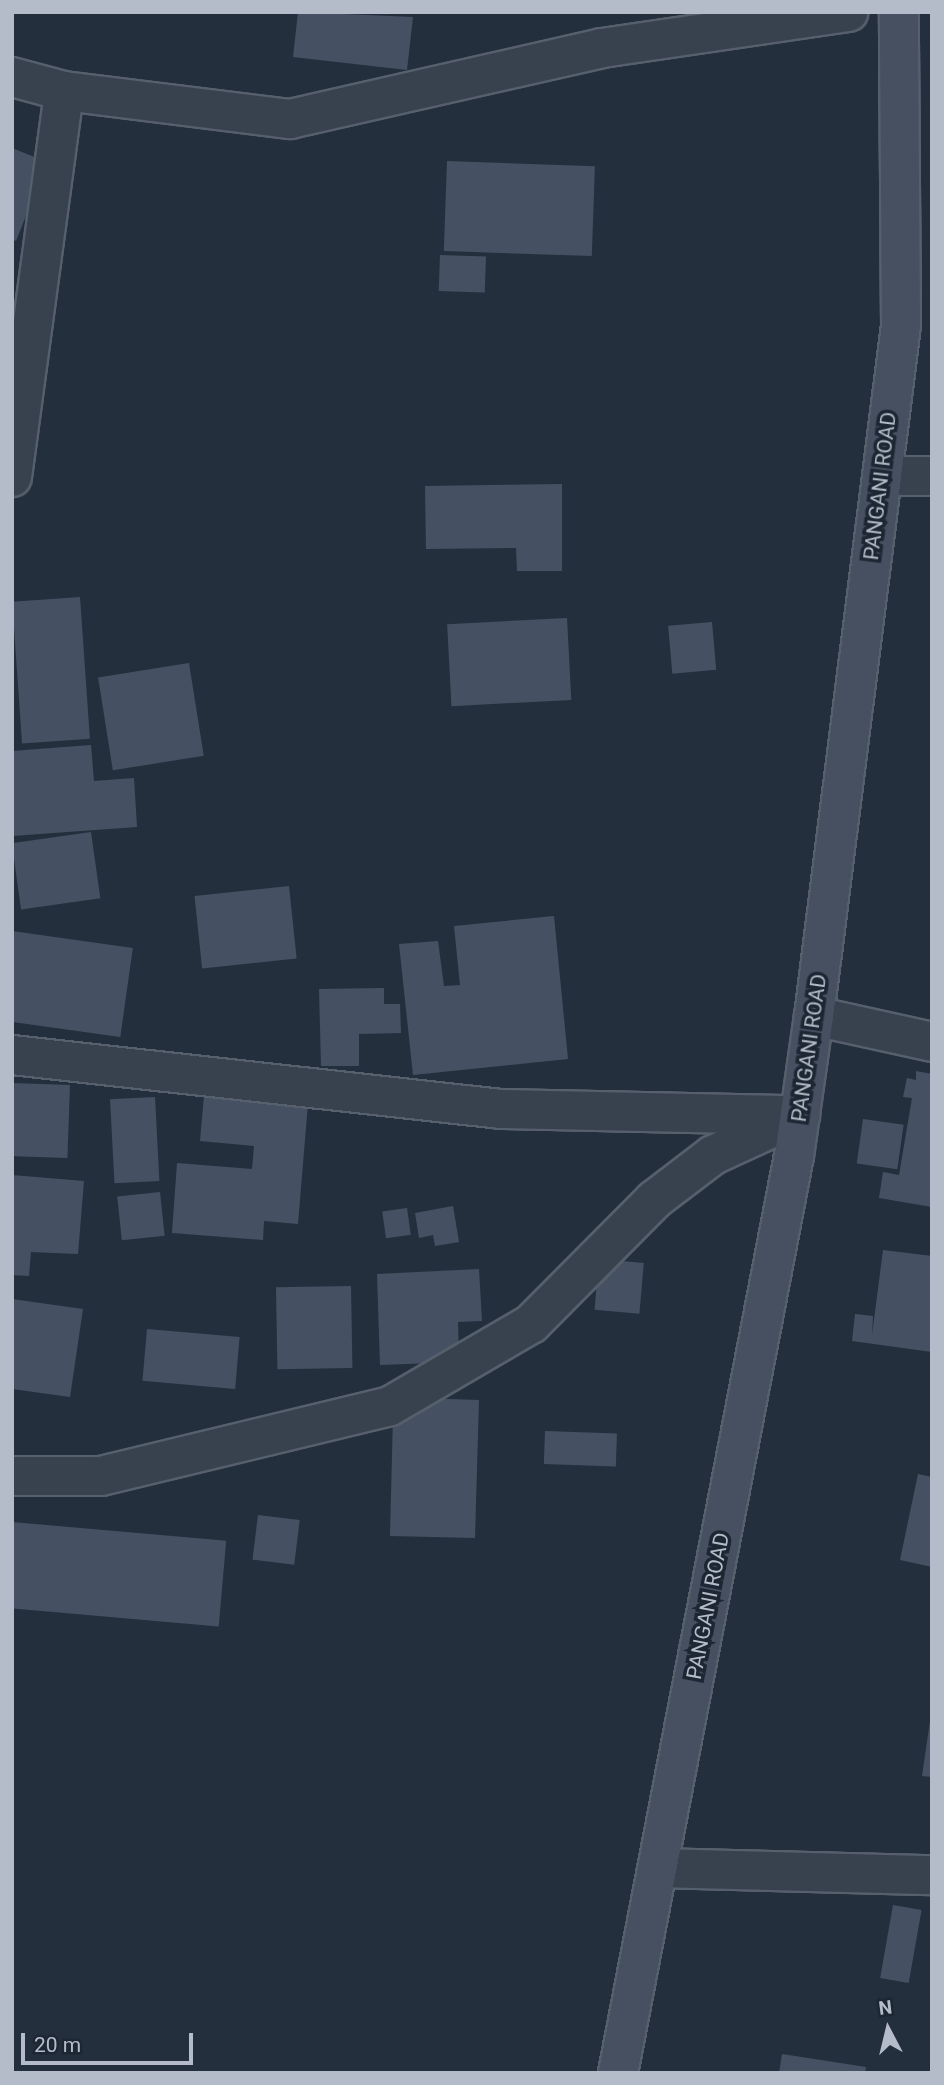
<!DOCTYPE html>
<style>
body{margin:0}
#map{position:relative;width:944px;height:2085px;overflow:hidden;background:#242f3e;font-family:Roboto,sans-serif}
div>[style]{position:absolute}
.building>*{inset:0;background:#455162;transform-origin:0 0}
.roads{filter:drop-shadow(2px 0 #565f6c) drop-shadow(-2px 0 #565f6c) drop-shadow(0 2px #565f6c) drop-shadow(0 -2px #565f6c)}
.minor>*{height:38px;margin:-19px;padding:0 19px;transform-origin:19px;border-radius:19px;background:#38414e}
.secondary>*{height:38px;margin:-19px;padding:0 19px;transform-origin:19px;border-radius:19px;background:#465061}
span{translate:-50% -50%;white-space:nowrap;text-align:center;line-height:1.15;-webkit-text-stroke:7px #1d2633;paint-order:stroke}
.street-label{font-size:21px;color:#b4bcc9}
.frame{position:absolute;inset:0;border:14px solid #b4bcc9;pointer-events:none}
.north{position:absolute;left:853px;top:1994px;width:70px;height:70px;-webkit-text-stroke:5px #1d2633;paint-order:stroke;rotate:353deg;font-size:19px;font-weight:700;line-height:28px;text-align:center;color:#b4bcc9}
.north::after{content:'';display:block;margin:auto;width:24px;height:32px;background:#b4bcc9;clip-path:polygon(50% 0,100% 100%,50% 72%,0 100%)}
.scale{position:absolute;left:21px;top:2033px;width:172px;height:32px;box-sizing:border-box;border:4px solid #b4bcc9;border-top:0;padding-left:9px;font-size:21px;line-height:24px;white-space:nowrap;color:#b4bcc9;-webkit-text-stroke:5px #1d2633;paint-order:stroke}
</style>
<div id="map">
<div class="building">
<div style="clip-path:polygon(298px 12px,413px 17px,407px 70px,293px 57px)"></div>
<div style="clip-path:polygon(12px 148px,47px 162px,16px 241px,12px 239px)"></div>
<div style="left:447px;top:161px;width:148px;height:90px;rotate:2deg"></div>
<div style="left:440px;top:255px;width:46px;height:36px;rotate:2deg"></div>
<div style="clip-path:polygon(562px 484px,562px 571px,517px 571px,516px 548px,426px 549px,425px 486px)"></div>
<div style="left:80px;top:597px;width:142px;height:68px;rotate:86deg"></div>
<div style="left:567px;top:618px;width:82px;height:120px;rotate:87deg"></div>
<div style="left:712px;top:622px;width:48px;height:44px;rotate:85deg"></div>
<div style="left:189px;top:663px;width:94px;height:92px;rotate:81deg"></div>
<div style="clip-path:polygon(91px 745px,94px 781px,134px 778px,137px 827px,12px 836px,12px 751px)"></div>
<div style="left:91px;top:832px;width:67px;height:80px;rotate:82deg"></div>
<div style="left:289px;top:886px;width:73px;height:95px;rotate:84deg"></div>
<div style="clip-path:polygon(554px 916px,568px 1059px,413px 1075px,399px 944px,438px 941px,444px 986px,460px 985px,454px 926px)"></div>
<div style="left:12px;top:931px;width:122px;height:90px;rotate:8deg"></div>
<div style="clip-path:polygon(384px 988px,384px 1004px,400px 1004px,401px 1033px,359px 1034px,359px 1066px,321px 1066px,319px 989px)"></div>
<div style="clip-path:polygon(916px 1071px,932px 1074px,932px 1207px,879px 1198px,883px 1172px,899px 1175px,912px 1098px,903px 1097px,907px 1078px,916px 1080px)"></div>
<div style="left:12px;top:1083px;width:58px;height:73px;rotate:2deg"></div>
<div style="clip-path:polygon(204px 1095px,308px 1103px,298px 1224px,264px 1221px,263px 1240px,172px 1233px,177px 1163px,252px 1169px,254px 1146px,200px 1141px)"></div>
<div style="left:155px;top:1097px;width:84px;height:45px;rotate:87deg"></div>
<div style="left:863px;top:1119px;width:41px;height:45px;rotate:8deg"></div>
<div style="clip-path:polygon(12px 1175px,84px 1181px,78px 1254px,31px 1252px,29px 1276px,12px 1275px)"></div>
<div style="left:160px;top:1192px;width:44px;height:43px;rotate:84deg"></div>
<div style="clip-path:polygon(453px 1206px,459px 1242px,435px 1246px,433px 1235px,419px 1238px,415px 1213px)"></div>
<div style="left:407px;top:1208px;width:27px;height:25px;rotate:82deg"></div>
<div style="clip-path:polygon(883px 1250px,932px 1256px,932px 1352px,852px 1341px,855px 1314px,873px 1316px,872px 1335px)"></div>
<div style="left:599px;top:1259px;width:45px;height:51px;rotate:5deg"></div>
<div style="clip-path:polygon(479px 1269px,482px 1321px,458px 1322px,459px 1362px,380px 1365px,377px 1274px)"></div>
<div style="left:351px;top:1286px;width:82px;height:75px;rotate:89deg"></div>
<div style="clip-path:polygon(12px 1299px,83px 1309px,70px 1397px,12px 1389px)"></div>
<div style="left:147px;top:1329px;width:93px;height:52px;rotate:5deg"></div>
<div style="clip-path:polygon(418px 1398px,479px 1400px,475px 1538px,390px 1536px,393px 1415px,417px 1416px)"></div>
<div style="left:545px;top:1431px;width:72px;height:33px;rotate:2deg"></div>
<div style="clip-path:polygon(918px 1474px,932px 1477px,932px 1567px,900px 1560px)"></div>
<div style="left:258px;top:1515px;width:42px;height:45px;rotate:7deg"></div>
<div style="left:12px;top:1522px;width:215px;height:86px;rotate:5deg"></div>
<div style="clip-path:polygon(930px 1721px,932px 1721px,932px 1777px,922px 1776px)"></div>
<div style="left:893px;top:1905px;width:29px;height:74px;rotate:10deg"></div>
<div style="clip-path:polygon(782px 2054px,866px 2067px,865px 2073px,779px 2073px)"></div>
</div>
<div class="roads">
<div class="minor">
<div style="left:12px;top:77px;width:54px;rotate:15.1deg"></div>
<div style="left:64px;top:91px;width:228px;rotate:7.1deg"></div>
<div style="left:290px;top:119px;width:320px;rotate:-12.8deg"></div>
<div style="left:602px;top:48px;width:249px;rotate:-8.3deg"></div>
<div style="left:882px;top:476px;width:50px"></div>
<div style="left:12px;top:477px;width:389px;rotate:-82.3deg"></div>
<div style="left:814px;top:1016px;width:121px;rotate:12.4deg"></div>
<div style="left:12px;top:1055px;width:490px;rotate:6.3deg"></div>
<div style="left:499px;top:1109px;width:289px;rotate:1.2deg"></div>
<div style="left:12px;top:1476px;width:89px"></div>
<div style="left:101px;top:1476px;width:297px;rotate:-13.6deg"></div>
<div style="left:390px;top:1406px;width:163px;rotate:-30.2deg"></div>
<div style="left:531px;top:1324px;width:175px;rotate:-45.2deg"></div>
<div style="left:654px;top:1200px;width:74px;rotate:-37.3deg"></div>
<div style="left:713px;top:1155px;width:96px;rotate:-24.7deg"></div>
<div style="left:658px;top:1868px;width:274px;rotate:1.5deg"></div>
</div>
<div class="secondary">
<div style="left:618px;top:2073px;width:934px;rotate:-79.14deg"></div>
<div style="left:794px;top:1156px;width:141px;rotate:-81.9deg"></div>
<div style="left:814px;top:1016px;width:696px;rotate:-82.82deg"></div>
<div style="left:901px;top:325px;width:313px;rotate:-90.4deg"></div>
</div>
</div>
<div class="street-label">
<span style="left:880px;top:486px;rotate:-83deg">PANGANI ROAD</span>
<span style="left:809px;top:1048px;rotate:-82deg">PANGANI ROAD</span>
<span style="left:708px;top:1606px;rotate:-79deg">PANGANI ROAD</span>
</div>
<div class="frame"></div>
<div class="north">N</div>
<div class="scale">20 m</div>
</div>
